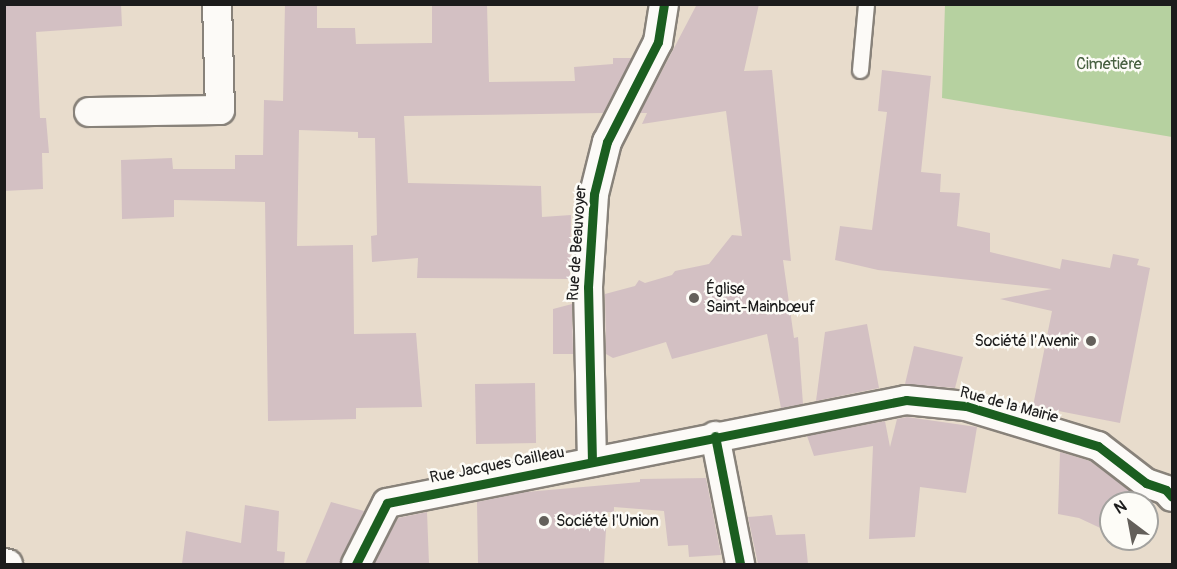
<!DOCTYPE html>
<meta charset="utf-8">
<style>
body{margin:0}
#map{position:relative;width:1177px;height:569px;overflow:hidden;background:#e8dccc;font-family:Pangolin,sans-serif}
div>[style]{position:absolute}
.green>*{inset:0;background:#b6d1a0}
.building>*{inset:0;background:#d3c0c3;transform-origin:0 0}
.roads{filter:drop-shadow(2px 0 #88827a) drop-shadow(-2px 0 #88827a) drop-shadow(0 2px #88827a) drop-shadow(0 -2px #88827a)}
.service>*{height:15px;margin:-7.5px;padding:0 7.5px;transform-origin:7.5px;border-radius:7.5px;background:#fcfaf7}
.minor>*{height:28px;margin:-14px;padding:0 14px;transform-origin:14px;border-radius:14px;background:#fcfaf7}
.cycleway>*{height:9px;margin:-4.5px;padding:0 4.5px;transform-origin:4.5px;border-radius:4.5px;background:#1b5e20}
.dots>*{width:16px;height:16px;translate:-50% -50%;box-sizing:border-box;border:3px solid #fdfcf7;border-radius:50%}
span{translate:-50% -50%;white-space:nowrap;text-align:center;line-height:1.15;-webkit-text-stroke:5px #fdfcf7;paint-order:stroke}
.park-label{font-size:16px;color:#496142}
.street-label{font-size:16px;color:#1c1c1c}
.poi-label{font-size:16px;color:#1c1c1c}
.left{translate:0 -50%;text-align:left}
.right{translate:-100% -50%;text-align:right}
.frame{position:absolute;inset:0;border:6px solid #1c1c1c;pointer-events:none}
.north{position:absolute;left:1099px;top:491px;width:60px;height:60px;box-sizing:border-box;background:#fdfcf7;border:2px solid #a3a29f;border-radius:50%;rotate:328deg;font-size:16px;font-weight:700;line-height:24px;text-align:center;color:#1c1c1c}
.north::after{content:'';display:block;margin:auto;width:21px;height:27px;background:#635f5a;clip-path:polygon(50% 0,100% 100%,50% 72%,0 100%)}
</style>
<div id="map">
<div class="green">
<div style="clip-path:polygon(945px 5px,1172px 5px,1172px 137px,942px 98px)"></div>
</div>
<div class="building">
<div style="clip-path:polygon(4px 4px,121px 4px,122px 26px,36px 32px,40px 118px,46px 118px,49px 153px,42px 153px,43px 189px,4px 191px)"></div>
<div style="clip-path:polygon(285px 4px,317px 4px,317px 28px,355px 28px,356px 44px,432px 43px,432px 4px,487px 4px,489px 82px,575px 81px,574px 67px,613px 64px,613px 58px,632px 58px,603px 113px,404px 116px,408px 183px,541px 186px,542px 217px,571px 215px,570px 279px,417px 278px,418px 258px,372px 262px,371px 236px,377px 235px,375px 138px,358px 138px,358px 132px,299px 130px,297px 246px,353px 245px,354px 334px,416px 333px,422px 407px,356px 408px,356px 419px,268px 421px,265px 202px,174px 200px,174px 217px,122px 219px,121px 160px,172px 158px,173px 169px,235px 169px,235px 155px,263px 155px,264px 100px,283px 101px)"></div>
<div style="clip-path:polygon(697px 4px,759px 4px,744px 71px,772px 70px,791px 261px,783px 260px,794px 338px,798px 337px,803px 404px,781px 408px,767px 334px,672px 359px,666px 342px,613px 358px,606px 354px,605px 294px,635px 286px,639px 280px,645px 283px,672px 275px,675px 271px,709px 264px,732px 235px,742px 236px,726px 111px,642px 124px,647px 113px,640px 113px)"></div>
<div style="clip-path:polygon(882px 70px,931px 76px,921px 172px,941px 174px,940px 192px,960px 193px,957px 226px,990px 233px,990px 252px,1060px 269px,1062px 259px,1110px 268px,1113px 254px,1139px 259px,1137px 265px,1150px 268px,1120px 423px,1033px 406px,1052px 311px,1000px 299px,1052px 289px,878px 270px,835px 260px,840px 226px,872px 230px,887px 112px,878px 111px)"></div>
<div style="clip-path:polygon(572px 304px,573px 354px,553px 354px,553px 309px)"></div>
<div style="clip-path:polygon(867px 324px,879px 388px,816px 401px,825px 332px)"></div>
<div style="clip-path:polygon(914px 346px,963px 357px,955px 388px,905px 384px)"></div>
<div style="left:535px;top:383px;width:60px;height:60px;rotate:89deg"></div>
<div style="clip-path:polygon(907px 417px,977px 427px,966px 493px,920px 487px,915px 537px,869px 539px,873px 446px,814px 456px,807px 436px,885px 421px,890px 447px,897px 419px)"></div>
<div style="clip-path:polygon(1060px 452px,1090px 461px,1146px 503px,1111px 503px,1111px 533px,1079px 518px,1058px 514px)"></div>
<div style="clip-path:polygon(706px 478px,721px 555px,689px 557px,688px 545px,668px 546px,664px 511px,614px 507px,614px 512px,607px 512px,604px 564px,478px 564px,477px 502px,526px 492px,640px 482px,640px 479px)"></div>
<div style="clip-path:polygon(331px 502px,364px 511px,340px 564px,305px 564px)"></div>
<div style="clip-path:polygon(245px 505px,279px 511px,277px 551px,285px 552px,284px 564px,182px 564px,186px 531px,241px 543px)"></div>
<div style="clip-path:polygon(427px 512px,429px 564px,374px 564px,398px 518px)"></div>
<div style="clip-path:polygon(772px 515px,776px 535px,805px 534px,808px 564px,758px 564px,748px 517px)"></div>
</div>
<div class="roads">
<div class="service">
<div style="left:860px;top:70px;width:66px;rotate:-84.8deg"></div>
</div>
<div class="minor">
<div style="left:89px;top:112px;width:131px;rotate:-0.9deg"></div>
<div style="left:220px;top:110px;width:106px;rotate:-91.6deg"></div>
<div style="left:715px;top:436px;width:130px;rotate:78.9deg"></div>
<div style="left:592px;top:462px;width:175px;rotate:-91.3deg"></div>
<div style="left:588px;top:287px;width:93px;rotate:-86.3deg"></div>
<div style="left:594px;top:194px;width:54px;rotate:-76deg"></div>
<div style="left:607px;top:142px;width:112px;rotate:-63deg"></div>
<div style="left:658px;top:42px;width:38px;rotate:-81deg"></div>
<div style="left:4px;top:563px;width:4px;rotate:14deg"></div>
<div style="left:356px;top:564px;width:68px;rotate:-63.1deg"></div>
<div style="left:387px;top:503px;width:529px;rotate:-11.22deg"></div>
<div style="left:906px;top:400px;width:60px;rotate:5.7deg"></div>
<div style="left:966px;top:406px;width:138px;rotate:16.9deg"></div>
<div style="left:1098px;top:446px;width:61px;rotate:37.6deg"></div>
<div style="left:1146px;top:483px;width:21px;rotate:19deg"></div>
<div style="left:1166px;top:490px;width:9px;rotate:49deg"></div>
</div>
</div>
<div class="cycleway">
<div style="left:715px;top:436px;width:130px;rotate:78.9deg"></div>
<div style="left:592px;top:462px;width:175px;rotate:-91.3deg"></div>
<div style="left:588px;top:287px;width:93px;rotate:-86.3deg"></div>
<div style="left:594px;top:194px;width:54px;rotate:-76deg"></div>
<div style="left:607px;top:142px;width:112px;rotate:-63deg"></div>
<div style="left:658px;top:42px;width:38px;rotate:-81deg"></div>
<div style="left:356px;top:564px;width:68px;rotate:-63.1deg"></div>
<div style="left:387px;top:503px;width:529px;rotate:-11.22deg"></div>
<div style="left:906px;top:400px;width:60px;rotate:5.7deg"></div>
<div style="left:966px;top:406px;width:138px;rotate:16.9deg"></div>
<div style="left:1098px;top:446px;width:61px;rotate:37.6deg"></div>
<div style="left:1146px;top:483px;width:21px;rotate:19deg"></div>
<div style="left:1166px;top:490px;width:9px;rotate:49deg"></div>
</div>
<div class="dots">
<div style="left:694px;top:298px;background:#635f5a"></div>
<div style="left:1091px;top:341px;background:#635f5a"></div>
<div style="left:544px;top:521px;background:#635f5a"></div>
</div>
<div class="park-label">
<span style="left:1109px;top:64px">Cimetière</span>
</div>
<div class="street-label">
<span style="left:577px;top:243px;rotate:-86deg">Rue de Beauvoyer</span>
<span style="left:1009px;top:405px;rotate:15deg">Rue de la Mairie</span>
<span style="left:497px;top:465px;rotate:-11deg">Rue Jacques Cailleau</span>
</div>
<div class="poi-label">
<span class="left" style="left:706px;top:298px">Église<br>Saint-Mainbœuf</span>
<span class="right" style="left:1079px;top:341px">Société l'Avenir</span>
<span class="left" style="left:556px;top:521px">Société l'Union</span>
</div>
<div class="frame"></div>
<div class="north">N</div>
</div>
